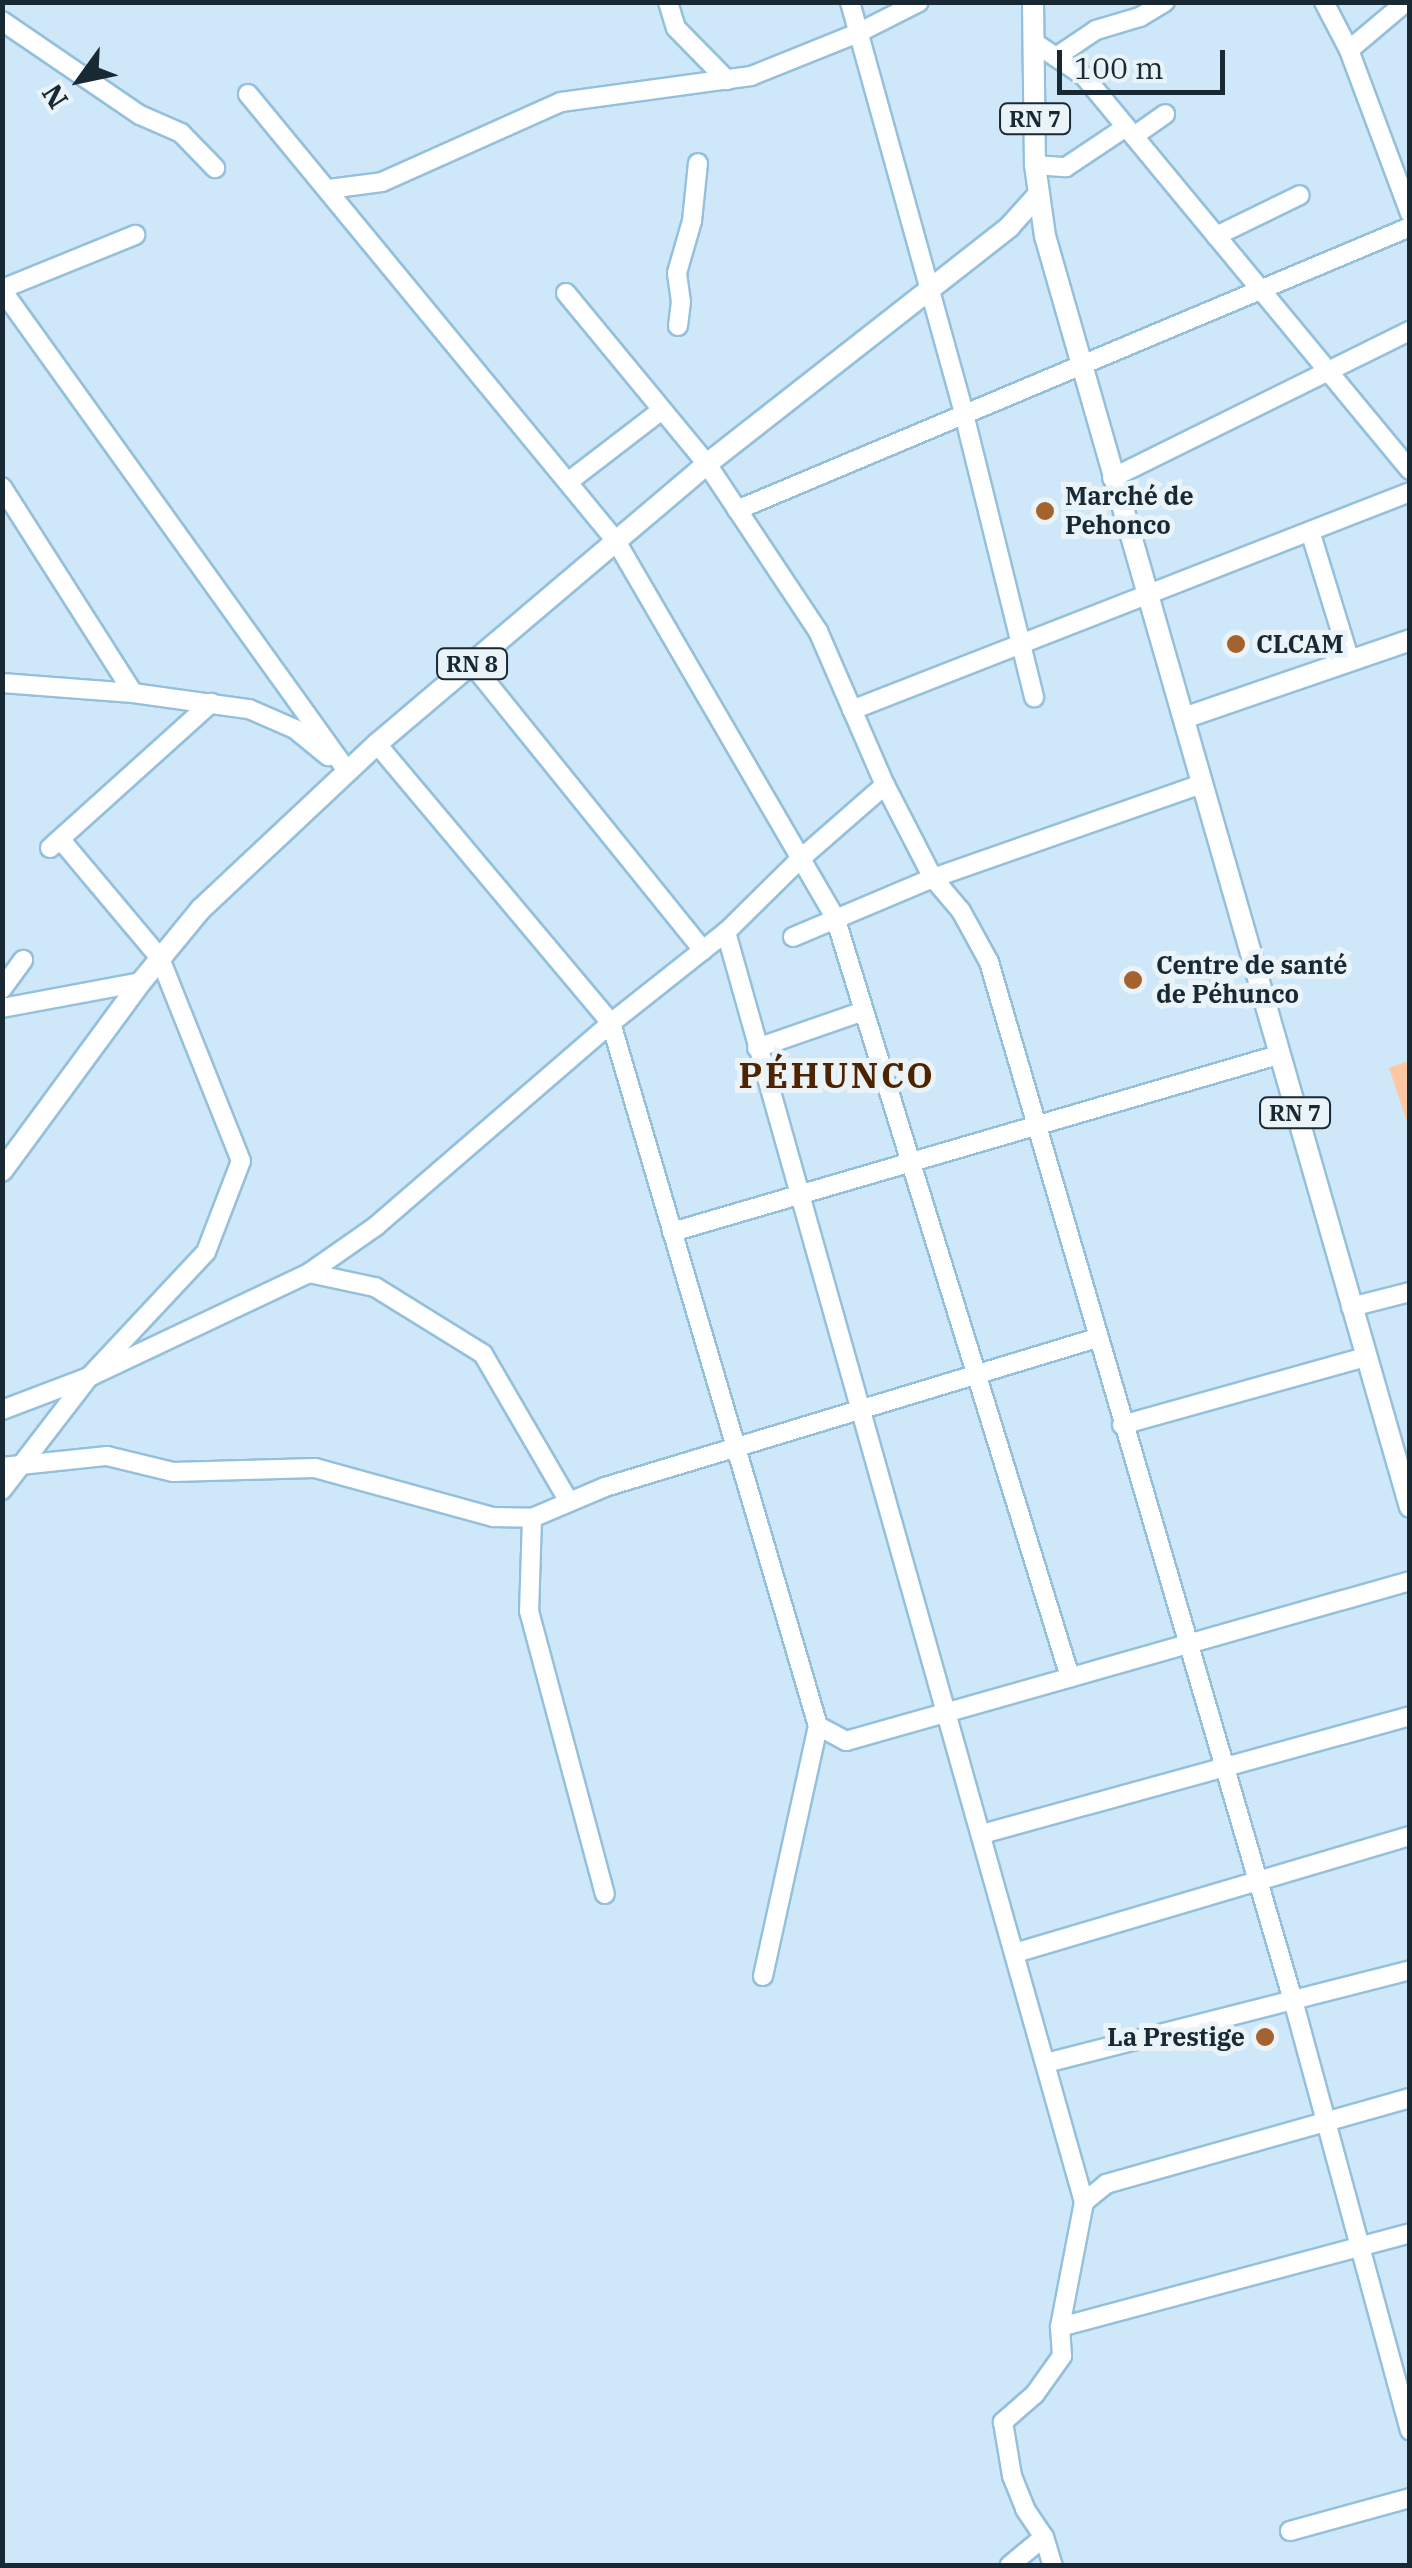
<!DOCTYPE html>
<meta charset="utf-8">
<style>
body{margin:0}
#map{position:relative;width:1412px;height:2568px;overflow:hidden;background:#cee8f9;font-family:"IBM Plex Serif",serif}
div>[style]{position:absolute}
.green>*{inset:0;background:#ffc7a1}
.roads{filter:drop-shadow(2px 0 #95c0db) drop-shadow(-2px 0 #95c0db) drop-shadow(0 2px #95c0db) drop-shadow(0 -2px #95c0db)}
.minor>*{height:18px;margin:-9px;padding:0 9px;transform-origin:9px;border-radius:9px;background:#fff}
.major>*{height:20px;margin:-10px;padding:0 10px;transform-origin:10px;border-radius:10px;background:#fff}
.dots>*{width:28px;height:28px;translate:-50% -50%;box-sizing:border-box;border:5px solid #eaf3f8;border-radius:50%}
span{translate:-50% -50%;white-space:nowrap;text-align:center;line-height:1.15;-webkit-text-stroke:10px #eaf3f8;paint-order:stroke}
.shield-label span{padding:2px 8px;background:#eaf3f8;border:2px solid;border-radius:8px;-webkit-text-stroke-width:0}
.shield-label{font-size:22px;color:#182934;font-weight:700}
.poi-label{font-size:25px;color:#182934;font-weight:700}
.left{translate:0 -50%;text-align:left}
.right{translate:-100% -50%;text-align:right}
.district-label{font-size:35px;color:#4e2300;font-weight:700;letter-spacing:2.5px}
.frame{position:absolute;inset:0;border:5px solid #182934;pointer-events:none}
.north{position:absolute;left:30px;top:30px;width:100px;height:100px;-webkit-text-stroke:8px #eaf3f8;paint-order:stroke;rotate:237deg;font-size:28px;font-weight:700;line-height:40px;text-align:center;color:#182934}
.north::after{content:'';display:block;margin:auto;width:35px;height:45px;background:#182934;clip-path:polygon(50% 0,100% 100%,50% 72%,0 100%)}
.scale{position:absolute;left:1057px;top:50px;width:168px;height:45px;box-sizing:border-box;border:5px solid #182934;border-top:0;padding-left:12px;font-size:30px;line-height:35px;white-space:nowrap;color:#182934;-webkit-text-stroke:8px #eaf3f8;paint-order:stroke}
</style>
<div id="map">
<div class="green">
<div style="clip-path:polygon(1409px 1061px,1410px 1061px,1409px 1128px,1389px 1068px)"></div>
</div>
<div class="roads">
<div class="minor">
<div style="left:668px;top:2px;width:27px;rotate:73deg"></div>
<div style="left:676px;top:28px;width:73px;rotate:45.6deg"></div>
<div style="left:850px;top:2px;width:427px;rotate:74.5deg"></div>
<div style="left:964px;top:414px;width:292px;rotate:76.1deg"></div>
<div style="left:1324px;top:2px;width:54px;rotate:62.5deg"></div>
<div style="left:1349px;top:50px;width:174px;rotate:69.5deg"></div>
<div style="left:2px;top:21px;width:167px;rotate:34.3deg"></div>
<div style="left:140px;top:115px;width:45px;rotate:23.7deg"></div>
<div style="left:181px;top:133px;width:49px;rotate:45.8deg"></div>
<div style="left:1035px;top:43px;width:59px;rotate:34deg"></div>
<div style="left:1084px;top:76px;width:511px;rotate:50.4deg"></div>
<div style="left:1349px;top:50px;width:75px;rotate:-40.1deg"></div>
<div style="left:1056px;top:57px;width:48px;rotate:-34deg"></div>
<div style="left:1096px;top:30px;width:46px;rotate:-16.5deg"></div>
<div style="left:1140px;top:17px;width:29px;rotate:-31deg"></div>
<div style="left:248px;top:94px;width:579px;rotate:50.54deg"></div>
<div style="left:616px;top:541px;width:435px;rotate:59.8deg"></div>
<div style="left:835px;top:917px;width:796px;rotate:72.82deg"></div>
<div style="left:1134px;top:136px;width:38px;rotate:-35deg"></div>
<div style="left:1035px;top:165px;width:31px;rotate:4deg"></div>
<div style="left:1066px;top:167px;width:72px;rotate:-33.7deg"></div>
<div style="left:329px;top:189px;width:53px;rotate:-7.5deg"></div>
<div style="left:382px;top:182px;width:196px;rotate:-24.1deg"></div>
<div style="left:561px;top:102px;width:192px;rotate:-7.8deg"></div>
<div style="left:751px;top:76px;width:115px;rotate:-21.9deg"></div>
<div style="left:858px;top:33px;width:68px;rotate:-26.9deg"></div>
<div style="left:1216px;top:236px;width:93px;rotate:-26deg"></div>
<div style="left:2px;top:289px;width:144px;rotate:-22.1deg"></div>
<div style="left:2px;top:290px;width:593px;rotate:54.33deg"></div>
<div style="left:566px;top:293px;width:222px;rotate:50.5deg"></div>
<div style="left:707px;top:464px;width:201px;rotate:56.4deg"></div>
<div style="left:818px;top:631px;width:168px;rotate:66.5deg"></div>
<div style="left:885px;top:785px;width:105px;rotate:62.7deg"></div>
<div style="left:933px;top:878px;width:43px;rotate:49.7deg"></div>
<div style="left:961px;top:911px;width:58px;rotate:61.2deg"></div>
<div style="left:989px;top:962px;width:1082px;rotate:73.68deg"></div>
<div style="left:1293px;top:2000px;width:446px;rotate:74.8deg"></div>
<div style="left:678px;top:326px;width:24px;rotate:-83deg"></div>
<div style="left:681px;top:302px;width:29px;rotate:-98deg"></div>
<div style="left:677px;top:273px;width:54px;rotate:-73.9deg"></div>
<div style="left:692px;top:221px;width:58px;rotate:-84.1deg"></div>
<div style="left:1112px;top:478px;width:332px;rotate:-26.3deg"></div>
<div style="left:568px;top:482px;width:118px;rotate:-37.5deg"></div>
<div style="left:2px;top:487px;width:244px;rotate:57.5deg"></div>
<div style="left:737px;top:510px;width:730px;rotate:-22.81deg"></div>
<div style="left:1310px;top:531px;width:133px;rotate:72.9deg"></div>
<div style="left:472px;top:664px;width:368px;rotate:51.1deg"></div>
<div style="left:2px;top:683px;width:131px;rotate:4.4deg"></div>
<div style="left:133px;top:693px;width:117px;rotate:7.9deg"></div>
<div style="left:249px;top:709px;width:50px;rotate:23.5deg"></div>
<div style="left:295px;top:729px;width:43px;rotate:39.3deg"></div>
<div style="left:852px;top:710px;width:599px;rotate:-21.34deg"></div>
<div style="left:377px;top:744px;width:364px;rotate:50deg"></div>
<div style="left:611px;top:1023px;width:733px;rotate:73.59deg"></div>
<div style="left:818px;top:1726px;width:256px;rotate:102.4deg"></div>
<div style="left:50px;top:848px;width:217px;rotate:-42deg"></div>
<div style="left:726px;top:932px;width:1319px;rotate:74.26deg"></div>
<div style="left:1084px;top:2202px;width:127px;rotate:100.9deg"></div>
<div style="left:1060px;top:2327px;width:29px;rotate:86deg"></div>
<div style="left:1062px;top:2356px;width:47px;rotate:125.4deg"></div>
<div style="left:1035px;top:2394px;width:43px;rotate:138.8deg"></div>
<div style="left:1003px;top:2422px;width:55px;rotate:80.5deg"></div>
<div style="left:1012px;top:2476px;width:35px;rotate:68deg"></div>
<div style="left:1025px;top:2509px;width:34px;rotate:56deg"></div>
<div style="left:1044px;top:2537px;width:45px;rotate:140.4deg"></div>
<div style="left:793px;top:937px;width:152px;rotate:-22.9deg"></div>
<div style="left:933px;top:878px;width:284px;rotate:-19.3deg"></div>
<div style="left:2px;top:989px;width:36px;rotate:-54deg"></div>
<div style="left:2px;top:1008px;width:141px;rotate:-10.6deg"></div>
<div style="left:757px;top:1048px;width:113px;rotate:-19.1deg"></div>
<div style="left:672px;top:1232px;width:631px;rotate:-16.28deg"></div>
<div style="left:309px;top:1273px;width:67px;rotate:12deg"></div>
<div style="left:375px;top:1287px;width:127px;rotate:31.8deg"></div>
<div style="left:483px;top:1354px;width:171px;rotate:59.8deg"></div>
<div style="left:1351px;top:1307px;width:61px;rotate:-14.3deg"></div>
<div style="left:2px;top:1410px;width:93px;rotate:-20.8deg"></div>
<div style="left:89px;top:1377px;width:243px;rotate:-25.3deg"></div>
<div style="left:309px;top:1273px;width:82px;rotate:-35deg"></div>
<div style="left:376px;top:1226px;width:311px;rotate:-40.8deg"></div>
<div style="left:611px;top:1023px;width:147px;rotate:-38.4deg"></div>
<div style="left:726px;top:932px;width:103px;rotate:-44.6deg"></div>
<div style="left:799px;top:860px;width:114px;rotate:-41.1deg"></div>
<div style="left:1122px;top:1425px;width:253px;rotate:-15.6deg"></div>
<div style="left:2px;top:1467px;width:106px;rotate:-6deg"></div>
<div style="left:107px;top:1456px;width:68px;rotate:13.6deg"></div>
<div style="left:173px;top:1472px;width:142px;rotate:-1.6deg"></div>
<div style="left:315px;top:1468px;width:185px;rotate:15.4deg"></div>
<div style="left:493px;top:1517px;width:39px;rotate:1deg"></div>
<div style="left:532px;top:1518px;width:79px;rotate:-23deg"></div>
<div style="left:605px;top:1487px;width:514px;rotate:-16.85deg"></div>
<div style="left:2px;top:1490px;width:143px;rotate:-52.4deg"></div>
<div style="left:89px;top:1377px;width:171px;rotate:-46.9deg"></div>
<div style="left:206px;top:1252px;width:97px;rotate:-69deg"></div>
<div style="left:241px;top:1161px;width:219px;rotate:-111.8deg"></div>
<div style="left:160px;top:958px;width:155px;rotate:-130deg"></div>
<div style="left:532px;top:1518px;width:93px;rotate:91.8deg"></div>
<div style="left:529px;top:1611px;width:293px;rotate:75deg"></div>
<div style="left:818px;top:1726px;width:32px;rotate:28deg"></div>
<div style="left:846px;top:1741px;width:586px;rotate:-15.84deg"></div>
<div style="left:982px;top:1834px;width:444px;rotate:-15.4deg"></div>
<div style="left:1015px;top:1953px;width:412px;rotate:-16.5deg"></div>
<div style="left:1046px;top:2063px;width:376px;rotate:-14.3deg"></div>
<div style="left:1084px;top:2202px;width:28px;rotate:-39deg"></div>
<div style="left:1106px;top:2184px;width:316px;rotate:-15.8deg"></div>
<div style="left:1060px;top:2327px;width:362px;rotate:-15deg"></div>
<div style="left:1290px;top:2531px;width:124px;rotate:-15.4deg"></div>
<div style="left:1044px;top:2537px;width:30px;rotate:73deg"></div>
</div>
<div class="major">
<div style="left:1033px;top:2px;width:163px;rotate:89.3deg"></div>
<div style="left:1035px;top:165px;width:72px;rotate:82deg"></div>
<div style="left:1045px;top:236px;width:1322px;rotate:73.98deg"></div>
<div style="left:1184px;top:718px;width:239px;rotate:-19deg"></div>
<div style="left:2px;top:1171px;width:235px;rotate:-53.7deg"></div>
<div style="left:141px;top:982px;width:94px;rotate:-50.6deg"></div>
<div style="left:201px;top:909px;width:241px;rotate:-43.2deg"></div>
<div style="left:377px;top:744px;width:433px;rotate:-40.3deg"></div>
<div style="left:707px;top:464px;width:385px;rotate:-38.1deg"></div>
<div style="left:1010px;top:226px;width:40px;rotate:-48deg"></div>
</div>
</div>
<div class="dots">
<div style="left:1045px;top:511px;background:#a4622f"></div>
<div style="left:1236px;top:644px;background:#a4622f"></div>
<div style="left:1133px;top:980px;background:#a4622f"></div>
<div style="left:1265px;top:2037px;background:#a4622f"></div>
</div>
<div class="shield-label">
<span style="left:1035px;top:119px">RN 7</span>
<span style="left:472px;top:664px">RN 8</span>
<span style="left:1295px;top:1113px">RN 7</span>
</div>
<div class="poi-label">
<span class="left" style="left:1065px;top:511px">Marché de<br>Pehonco</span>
<span class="left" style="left:1256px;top:644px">CLCAM</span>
<span class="left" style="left:1156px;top:980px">Centre de santé<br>de Péhunco</span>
<span class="right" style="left:1245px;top:2037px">La Prestige</span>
</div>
<div class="district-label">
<span style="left:837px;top:1075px">PÉHUNCO</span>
</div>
<div class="frame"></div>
<div class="north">N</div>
<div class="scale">100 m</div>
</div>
